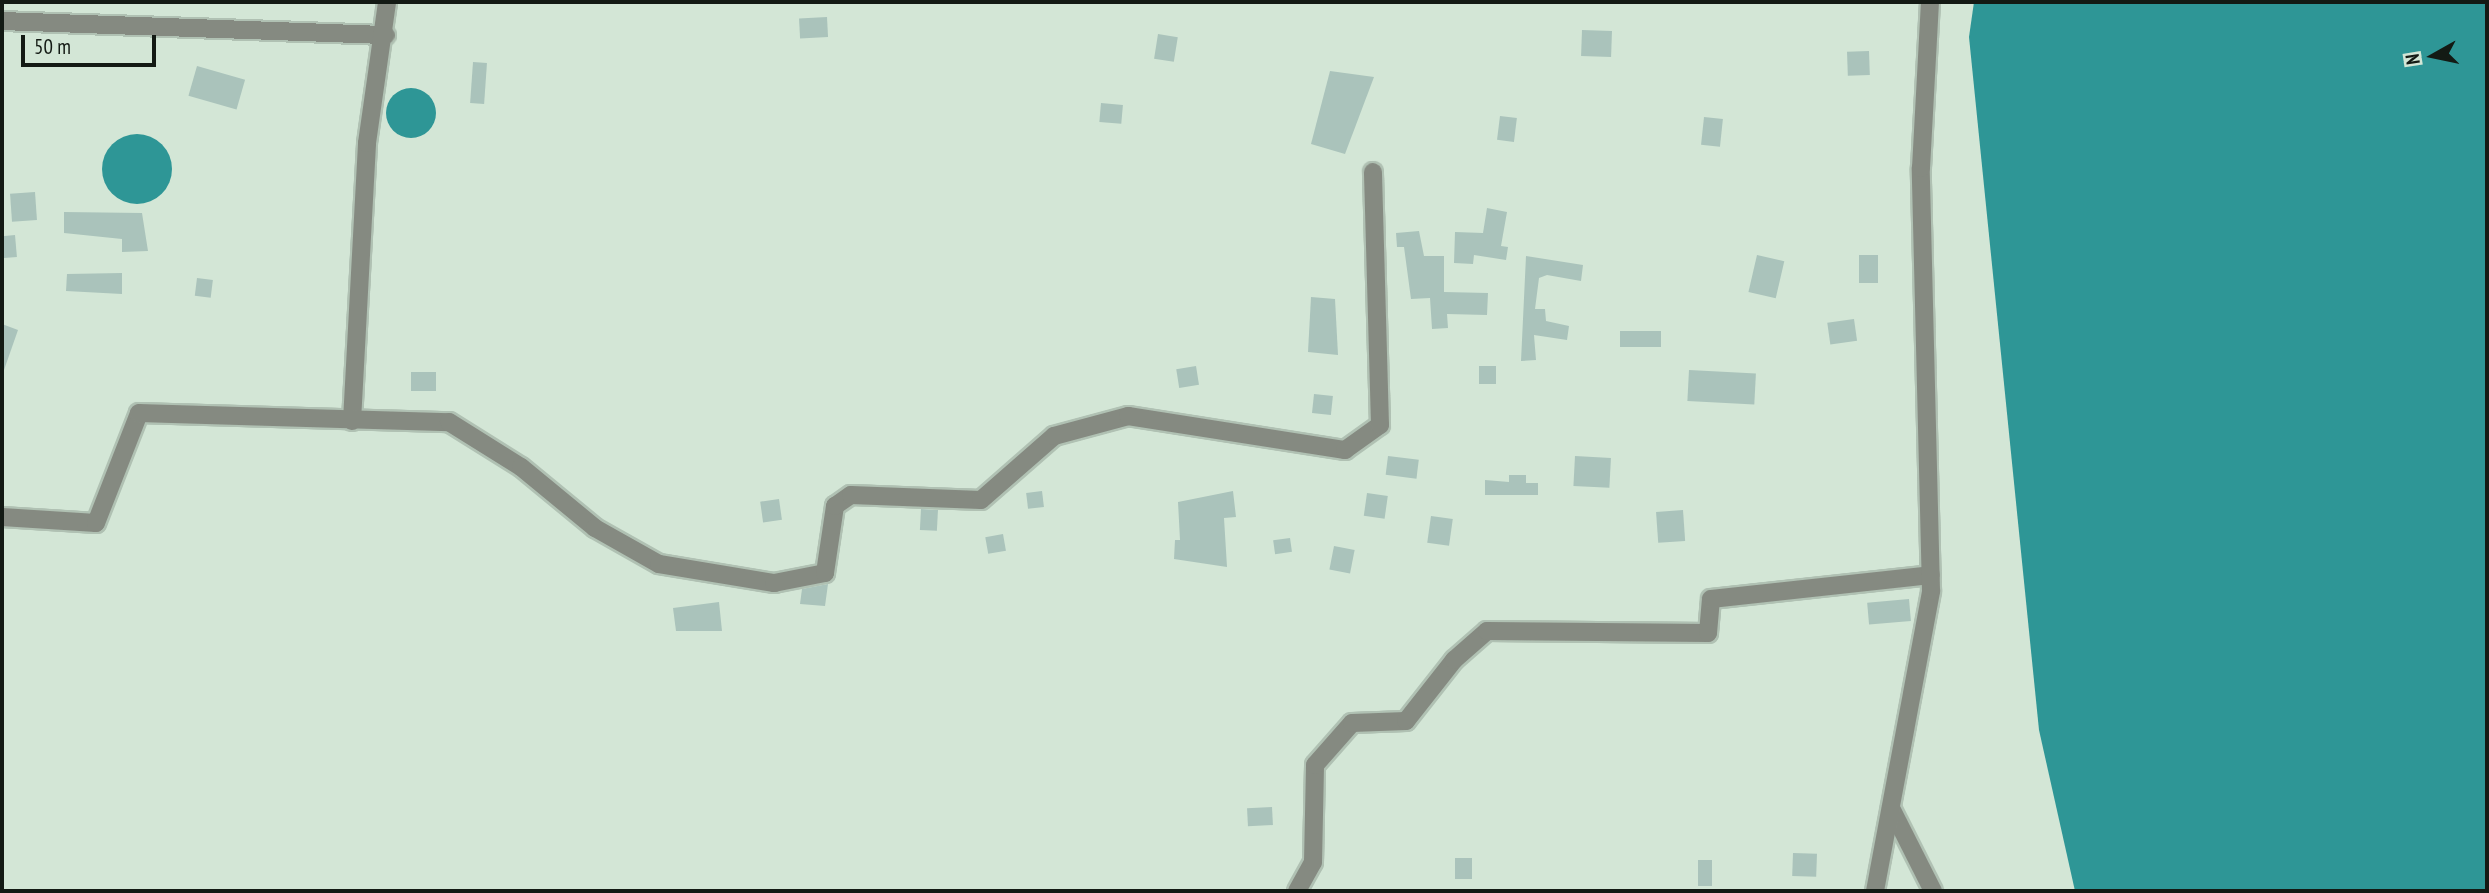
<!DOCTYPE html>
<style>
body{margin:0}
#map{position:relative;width:2489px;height:893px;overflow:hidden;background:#d3e6d6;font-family:"PT Sans Narrow",sans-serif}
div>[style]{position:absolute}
.water>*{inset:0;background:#2e9696}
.round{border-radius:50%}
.building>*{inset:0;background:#aac3bb;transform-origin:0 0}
.roads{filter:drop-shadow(2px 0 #b0c1b3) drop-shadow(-2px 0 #b0c1b3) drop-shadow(0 2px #b0c1b3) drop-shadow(0 -2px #b0c1b3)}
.minor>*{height:18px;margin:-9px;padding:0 9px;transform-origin:9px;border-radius:9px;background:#858a81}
span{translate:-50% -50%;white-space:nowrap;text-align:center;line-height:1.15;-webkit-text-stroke:5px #d3e6d6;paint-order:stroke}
.frame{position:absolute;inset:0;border:4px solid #131a14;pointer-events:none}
.north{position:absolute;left:2398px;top:21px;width:70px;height:70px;-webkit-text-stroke:5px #d3e6d6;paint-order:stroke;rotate:261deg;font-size:19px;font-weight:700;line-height:28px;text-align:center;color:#131a14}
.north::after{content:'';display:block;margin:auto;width:24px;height:32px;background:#131a14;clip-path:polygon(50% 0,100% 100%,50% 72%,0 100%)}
.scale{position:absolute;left:21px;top:35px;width:135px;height:32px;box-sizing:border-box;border:4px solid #131a14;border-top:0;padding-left:9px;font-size:21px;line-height:24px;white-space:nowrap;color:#131a14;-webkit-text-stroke:5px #d3e6d6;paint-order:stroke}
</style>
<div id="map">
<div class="water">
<div style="clip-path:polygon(1974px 2px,2487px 2px,2487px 891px,2075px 891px,2039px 730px,1969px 37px)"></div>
<div class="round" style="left:386px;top:88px;width:50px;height:50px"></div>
<div class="round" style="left:102px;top:134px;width:70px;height:70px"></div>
</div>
<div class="building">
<div style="left:827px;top:17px;width:20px;height:28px;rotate:87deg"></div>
<div style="left:1582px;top:30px;width:30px;height:26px;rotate:2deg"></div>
<div style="left:1158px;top:34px;width:20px;height:25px;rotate:9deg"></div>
<div style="left:1869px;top:51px;width:24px;height:22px;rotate:88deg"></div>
<div style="left:473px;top:62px;width:14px;height:41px;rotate:4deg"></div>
<div style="left:197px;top:66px;width:50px;height:31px;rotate:16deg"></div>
<div style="clip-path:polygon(1330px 71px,1374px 77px,1345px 154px,1311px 144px)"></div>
<div style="left:1101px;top:103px;width:22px;height:19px;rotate:5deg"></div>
<div style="left:1500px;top:116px;width:17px;height:24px;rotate:7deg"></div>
<div style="left:1704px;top:117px;width:19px;height:28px;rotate:6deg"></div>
<div style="left:35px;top:192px;width:28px;height:25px;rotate:86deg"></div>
<div style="clip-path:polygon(1487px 208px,1507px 212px,1501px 246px,1508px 247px,1506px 260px,1474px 255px,1473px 264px,1454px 263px,1455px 232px,1483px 233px)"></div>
<div style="clip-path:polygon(64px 212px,142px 213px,148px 251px,122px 252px,122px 239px,64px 233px)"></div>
<div style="clip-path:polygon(1419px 231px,1424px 256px,1444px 256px,1444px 292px,1488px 293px,1487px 315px,1447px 314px,1448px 328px,1432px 329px,1430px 298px,1411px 299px,1404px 247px,1397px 247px,1396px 233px)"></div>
<div style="left:15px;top:235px;width:22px;height:13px;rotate:85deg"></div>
<div style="left:1757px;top:255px;width:28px;height:38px;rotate:13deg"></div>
<div style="left:1859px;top:255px;width:19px;height:28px"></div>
<div style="clip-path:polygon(1526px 256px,1583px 265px,1581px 281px,1547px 275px,1539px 278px,1535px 309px,1545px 309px,1546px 321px,1569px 326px,1567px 340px,1534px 335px,1536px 360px,1521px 361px)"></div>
<div style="clip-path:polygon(122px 273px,122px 294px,66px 291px,67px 274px)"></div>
<div style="left:197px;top:278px;width:16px;height:18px;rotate:7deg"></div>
<div style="clip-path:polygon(1311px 297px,1335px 299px,1338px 355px,1308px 352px)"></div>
<div style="left:1854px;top:319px;width:22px;height:27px;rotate:82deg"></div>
<div style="clip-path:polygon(2px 324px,18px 330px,4px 370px,2px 369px)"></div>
<div style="left:1661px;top:331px;width:16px;height:41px;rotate:90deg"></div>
<div style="left:1196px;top:366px;width:19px;height:20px;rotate:81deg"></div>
<div style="left:1496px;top:366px;width:18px;height:17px;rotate:90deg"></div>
<div style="left:1689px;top:370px;width:67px;height:31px;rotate:3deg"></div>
<div style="left:411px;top:372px;width:25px;height:19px"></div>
<div style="left:1314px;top:394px;width:19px;height:19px;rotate:6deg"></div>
<div style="left:1388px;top:456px;width:31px;height:19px;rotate:7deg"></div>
<div style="left:1575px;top:456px;width:36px;height:30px;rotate:3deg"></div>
<div style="clip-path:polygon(1509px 475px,1526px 475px,1526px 483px,1538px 483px,1538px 495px,1485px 495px,1485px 480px,1509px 482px)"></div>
<div style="left:1042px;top:491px;width:16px;height:16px;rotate:83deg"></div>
<div style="clip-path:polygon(1233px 491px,1236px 517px,1224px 518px,1227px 567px,1174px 559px,1175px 540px,1180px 540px,1178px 502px)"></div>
<div style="left:1367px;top:493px;width:21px;height:23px;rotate:8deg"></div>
<div style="left:779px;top:499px;width:21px;height:19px;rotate:82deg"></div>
<div style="left:921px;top:509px;width:17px;height:21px;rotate:3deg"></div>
<div style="left:1683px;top:510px;width:31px;height:27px;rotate:86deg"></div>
<div style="left:1431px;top:516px;width:22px;height:27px;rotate:8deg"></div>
<div style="left:1003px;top:534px;width:17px;height:18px;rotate:80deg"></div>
<div style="left:1290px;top:538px;width:14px;height:17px;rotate:82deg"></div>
<div style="left:1334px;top:546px;width:21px;height:24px;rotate:11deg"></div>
<div style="clip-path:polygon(828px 584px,825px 606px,800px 604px,802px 589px)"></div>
<div style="left:1909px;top:599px;width:22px;height:42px;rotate:85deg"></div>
<div style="clip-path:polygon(719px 602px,722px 631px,676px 631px,673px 608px)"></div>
<div style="left:1272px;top:807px;width:18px;height:25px;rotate:87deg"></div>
<div style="left:1793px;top:853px;width:24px;height:23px;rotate:2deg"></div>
<div style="left:1455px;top:858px;width:17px;height:21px"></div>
<div style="left:1698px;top:860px;width:14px;height:26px"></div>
</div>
<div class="roads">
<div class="minor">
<div style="left:2px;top:21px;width:384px;rotate:2.1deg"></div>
<div style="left:352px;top:421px;width:278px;rotate:-86.9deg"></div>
<div style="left:367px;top:143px;width:142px;rotate:-81.9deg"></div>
<div style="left:2px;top:517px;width:94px;rotate:3.7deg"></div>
<div style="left:96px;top:523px;width:118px;rotate:-68.6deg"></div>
<div style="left:139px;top:413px;width:310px;rotate:1.7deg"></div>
<div style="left:449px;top:422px;width:85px;rotate:32deg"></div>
<div style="left:521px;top:467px;width:96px;rotate:39.5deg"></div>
<div style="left:595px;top:528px;width:73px;rotate:29.4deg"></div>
<div style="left:659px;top:564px;width:117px;rotate:9.4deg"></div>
<div style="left:774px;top:583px;width:52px;rotate:-11.1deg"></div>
<div style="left:825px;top:573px;width:68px;rotate:-81.5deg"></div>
<div style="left:835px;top:506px;width:19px;rotate:-35deg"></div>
<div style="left:851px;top:495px;width:130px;rotate:2.2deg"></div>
<div style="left:981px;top:500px;width:97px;rotate:-41.2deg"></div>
<div style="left:1054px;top:436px;width:77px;rotate:-15.1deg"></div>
<div style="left:1128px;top:416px;width:220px;rotate:8.9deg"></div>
<div style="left:1345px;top:450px;width:43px;rotate:-35.5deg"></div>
<div style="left:1380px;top:425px;width:253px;rotate:-91.6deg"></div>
<div style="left:1891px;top:808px;width:93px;rotate:63.2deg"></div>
<div style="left:1297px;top:891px;width:33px;rotate:-61deg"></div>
<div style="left:1313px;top:862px;width:97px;rotate:-88.8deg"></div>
<div style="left:1315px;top:765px;width:56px;rotate:-48.6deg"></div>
<div style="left:1352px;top:723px;width:54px;rotate:-2.1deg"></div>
<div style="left:1406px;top:721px;width:78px;rotate:-51.8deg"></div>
<div style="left:1454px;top:660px;width:44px;rotate:-41.3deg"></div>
<div style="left:1487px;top:631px;width:221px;rotate:0.5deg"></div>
<div style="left:1708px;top:633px;width:34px;rotate:-85deg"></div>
<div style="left:1711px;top:599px;width:221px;rotate:-6.2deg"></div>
<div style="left:1875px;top:891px;width:305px;rotate:-79.4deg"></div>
<div style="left:1931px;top:591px;width:423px;rotate:-91.4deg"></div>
<div style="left:1921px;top:168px;width:166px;rotate:-86.9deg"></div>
</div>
</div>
<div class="frame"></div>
<div class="north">N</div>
<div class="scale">50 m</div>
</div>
